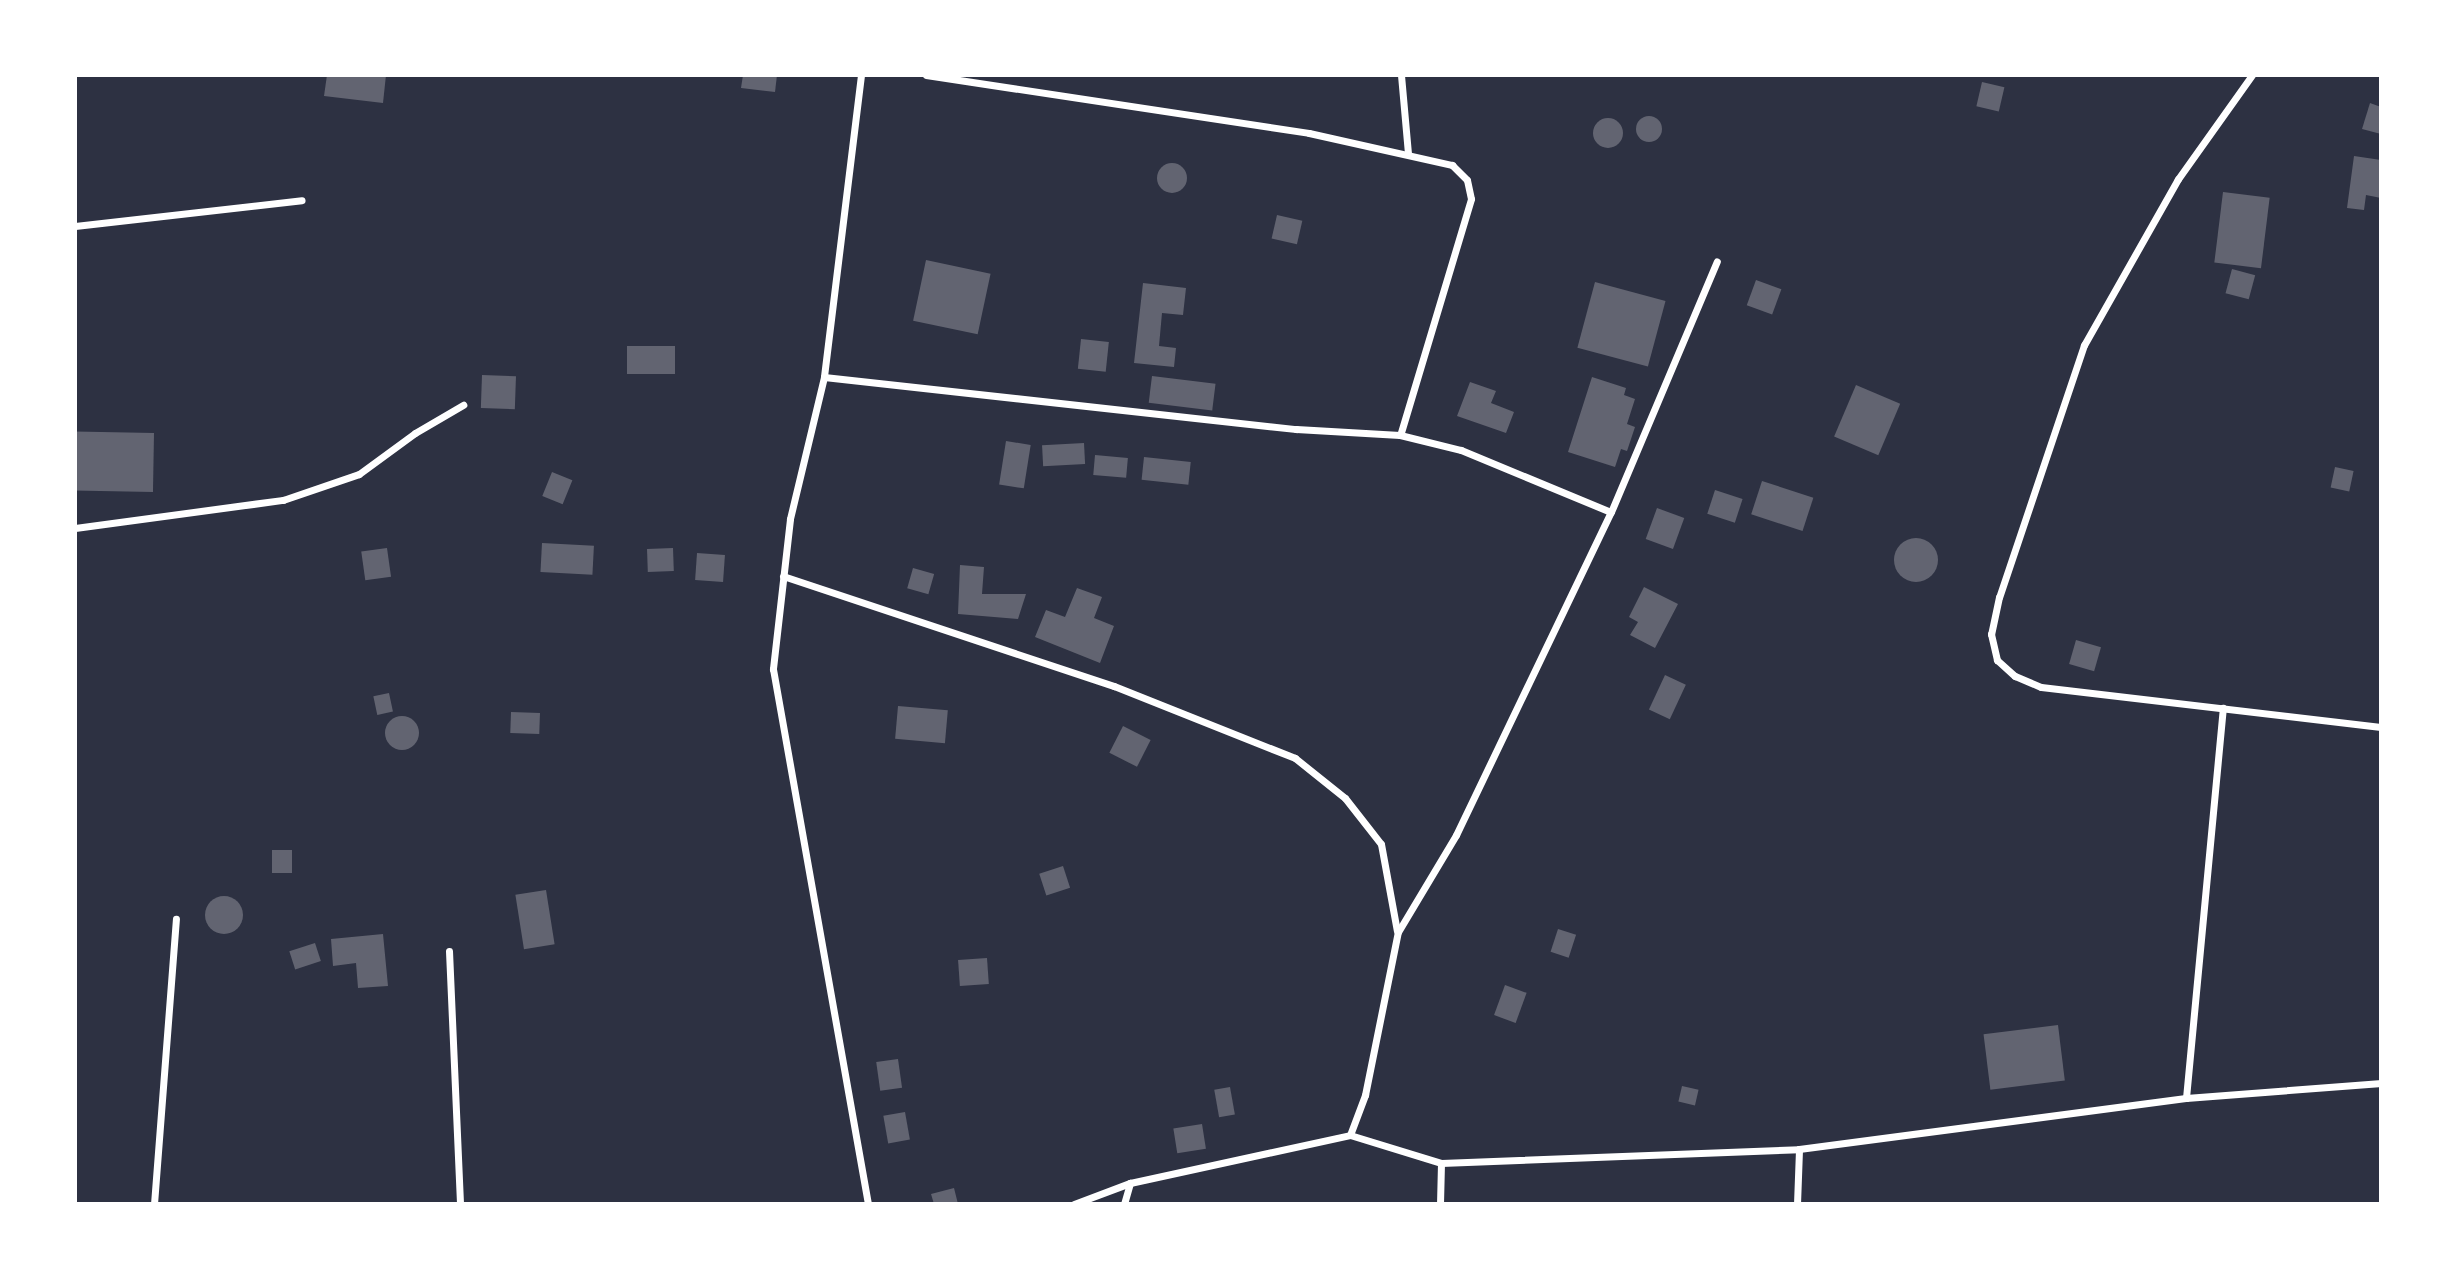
<!DOCTYPE html>
<style>
body{margin:0}
#map{position:relative;width:2456px;height:1279px;overflow:hidden;background:#2d3142;font-family:"Varela Round",sans-serif}
div>[style]{position:absolute}
.building>*{inset:0;background:#626471;transform-origin:0 0}
.round{border-radius:50%}
.minor>*{height:7px;margin:-3.5px;padding:0 3.5px;transform-origin:3.5px;border-radius:3.5px;background:#fff}
span{translate:-50% -50%;white-space:nowrap;text-align:center;line-height:1.15;-webkit-text-stroke:7px #fff;paint-order:stroke}
.frame{position:absolute;inset:0;border:77px solid #fff;pointer-events:none}
</style>
<div id="map">
<div class="building">
<div style="clip-path:polygon(327px 75px,386px 75px,383px 103px,324px 96px)"></div>
<div style="clip-path:polygon(743px 75px,777px 75px,775px 92px,741px 88px)"></div>
<div style="left:1982px;top:82px;width:23px;height:25px;rotate:13deg"></div>
<div style="clip-path:polygon(2370px 103px,2381px 107px,2381px 134px,2362px 129px)"></div>
<div class="round" style="left:1636px;top:116px;width:26px;height:26px"></div>
<div class="round" style="left:1593px;top:118px;width:30px;height:30px"></div>
<div style="clip-path:polygon(2354px 156px,2381px 160px,2381px 198px,2366px 195px,2364px 210px,2347px 208px)"></div>
<div class="round" style="left:1157px;top:163px;width:30px;height:30px"></div>
<div style="left:2223px;top:192px;width:47px;height:71px;rotate:7deg"></div>
<div style="left:1277px;top:215px;width:26px;height:24px;rotate:13deg"></div>
<div style="left:926px;top:260px;width:66px;height:62px;rotate:12deg"></div>
<div style="left:2232px;top:269px;width:24px;height:25px;rotate:15deg"></div>
<div style="left:1756px;top:280px;width:27px;height:27px;rotate:20deg"></div>
<div style="left:1595px;top:282px;width:73px;height:68px;rotate:15deg"></div>
<div style="clip-path:polygon(1143px 283px,1186px 288px,1183px 315px,1162px 313px,1159px 346px,1176px 348px,1174px 367px,1134px 363px)"></div>
<div style="left:1081px;top:339px;width:28px;height:30px;rotate:6deg"></div>
<div style="left:627px;top:346px;width:48px;height:28px"></div>
<div style="left:482px;top:375px;width:34px;height:33px;rotate:2deg"></div>
<div style="left:1152px;top:376px;width:64px;height:27px;rotate:7deg"></div>
<div style="clip-path:polygon(1592px 377px,1626px 388px,1624px 395px,1635px 399px,1627px 424px,1635px 427px,1627px 451px,1621px 449px,1615px 467px,1568px 452px)"></div>
<div style="clip-path:polygon(1470px 382px,1496px 391px,1491px 403px,1514px 412px,1506px 433px,1457px 416px)"></div>
<div style="left:1856px;top:385px;width:48px;height:56px;rotate:23deg"></div>
<div style="left:154px;top:433px;width:59px;height:79px;rotate:91deg"></div>
<div style="left:1006px;top:441px;width:25px;height:44px;rotate:9deg"></div>
<div style="left:1084px;top:443px;width:21px;height:42px;rotate:87deg"></div>
<div style="left:1095px;top:455px;width:33px;height:20px;rotate:5deg"></div>
<div style="left:1144px;top:457px;width:47px;height:23px;rotate:6deg"></div>
<div style="left:2335px;top:467px;width:19px;height:21px;rotate:12deg"></div>
<div style="left:552px;top:472px;width:22px;height:26px;rotate:22deg"></div>
<div style="left:1762px;top:481px;width:54px;height:35px;rotate:18deg"></div>
<div style="left:1715px;top:490px;width:29px;height:25px;rotate:18deg"></div>
<div style="left:1657px;top:508px;width:29px;height:33px;rotate:20deg"></div>
<div class="round" style="left:1894px;top:538px;width:44px;height:44px"></div>
<div style="left:542px;top:543px;width:52px;height:29px;rotate:3deg"></div>
<div style="left:387px;top:548px;width:29px;height:26px;rotate:82deg"></div>
<div style="left:673px;top:548px;width:23px;height:26px;rotate:88deg"></div>
<div style="left:697px;top:553px;width:28px;height:27px;rotate:4deg"></div>
<div style="clip-path:polygon(960px 565px,984px 567px,982px 594px,1026px 594px,1018px 619px,958px 614px)"></div>
<div style="left:913px;top:568px;width:22px;height:21px;rotate:16deg"></div>
<div style="clip-path:polygon(1644px 587px,1678px 604px,1655px 648px,1630px 635px,1638px 622px,1629px 617px)"></div>
<div style="clip-path:polygon(1077px 588px,1102px 597px,1094px 618px,1114px 626px,1100px 663px,1035px 637px,1046px 610px,1065px 617px)"></div>
<div style="left:2076px;top:640px;width:26px;height:25px;rotate:16deg"></div>
<div style="left:1665px;top:675px;width:23px;height:38px;rotate:25deg"></div>
<div style="left:389px;top:693px;width:19px;height:16px;rotate:78deg"></div>
<div style="left:898px;top:706px;width:50px;height:33px;rotate:5deg"></div>
<div style="left:511px;top:712px;width:29px;height:21px;rotate:2deg"></div>
<div class="round" style="left:385px;top:716px;width:34px;height:34px"></div>
<div style="left:1123px;top:726px;width:31px;height:30px;rotate:27deg"></div>
<div style="left:272px;top:850px;width:20px;height:23px"></div>
<div style="left:1063px;top:866px;width:23px;height:25px;rotate:72deg"></div>
<div style="left:546px;top:890px;width:55px;height:31px;rotate:81deg"></div>
<div class="round" style="left:205px;top:896px;width:38px;height:38px"></div>
<div style="left:1558px;top:929px;width:19px;height:24px;rotate:18deg"></div>
<div style="clip-path:polygon(383px 934px,388px 986px,358px 988px,356px 963px,333px 966px,331px 939px)"></div>
<div style="left:315px;top:943px;width:19px;height:27px;rotate:72deg"></div>
<div style="left:987px;top:958px;width:26px;height:29px;rotate:86deg"></div>
<div style="left:1505px;top:985px;width:23px;height:32px;rotate:20deg"></div>
<div style="left:2058px;top:1025px;width:56px;height:75px;rotate:83deg"></div>
<div style="left:898px;top:1059px;width:29px;height:22px;rotate:82deg"></div>
<div style="left:1682px;top:1086px;width:17px;height:16px;rotate:13deg"></div>
<div style="left:1230px;top:1087px;width:28px;height:16px;rotate:80deg"></div>
<div style="left:905px;top:1112px;width:28px;height:22px;rotate:80deg"></div>
<div style="left:1202px;top:1124px;width:25px;height:29px;rotate:81deg"></div>
<div style="clip-path:polygon(954px 1188px,958px 1204px,934px 1204px,931px 1194px)"></div>
</div>
<div class="minor">
<div style="left:861px;top:75px;width:304px;rotate:97deg"></div>
<div style="left:824px;top:377px;width:146px;rotate:103.5deg"></div>
<div style="left:790px;top:519px;width:151px;rotate:96.5deg"></div>
<div style="left:773px;top:669px;width:543px;rotate:79.93deg"></div>
<div style="left:926px;top:75px;width:387px;rotate:8.6deg"></div>
<div style="left:1309px;top:133px;width:147px;rotate:12.6deg"></div>
<div style="left:1452px;top:165px;width:21px;rotate:45deg"></div>
<div style="left:1467px;top:180px;width:19px;rotate:78deg"></div>
<div style="left:1471px;top:199px;width:246px;rotate:106.7deg"></div>
<div style="left:1401px;top:75px;width:79px;rotate:84.9deg"></div>
<div style="left:2252px;top:75px;width:128px;rotate:125.4deg"></div>
<div style="left:2178px;top:179px;width:191px;rotate:119.5deg"></div>
<div style="left:2084px;top:345px;width:266px;rotate:108.6deg"></div>
<div style="left:1999px;top:597px;width:38px;rotate:102deg"></div>
<div style="left:1991px;top:634px;width:27px;rotate:77deg"></div>
<div style="left:1997px;top:660px;width:24px;rotate:42deg"></div>
<div style="left:2015px;top:676px;width:28px;rotate:23deg"></div>
<div style="left:2041px;top:687px;width:342px;rotate:6.7deg"></div>
<div style="left:75px;top:226px;width:228px;rotate:-6.5deg"></div>
<div style="left:824px;top:377px;width:475px;rotate:6.3deg"></div>
<div style="left:1296px;top:429px;width:104px;rotate:3.3deg"></div>
<div style="left:1400px;top:435px;width:63px;rotate:13.8deg"></div>
<div style="left:1461px;top:450px;width:162px;rotate:22.5deg"></div>
<div style="left:75px;top:528px;width:210px;rotate:-7.7deg"></div>
<div style="left:283px;top:500px;width:80px;rotate:-18.9deg"></div>
<div style="left:359px;top:474px;width:69px;rotate:-36.2deg"></div>
<div style="left:415px;top:433px;width:56px;rotate:-30.3deg"></div>
<div style="left:783px;top:576px;width:349px;rotate:18.4deg"></div>
<div style="left:1114px;top:686px;width:195px;rotate:21.7deg"></div>
<div style="left:1295px;top:758px;width:64px;rotate:38.7deg"></div>
<div style="left:1345px;top:798px;width:58px;rotate:52deg"></div>
<div style="left:1381px;top:844px;width:88px;rotate:79.6deg"></div>
<div style="left:449px;top:951px;width:253px;rotate:87.5deg"></div>
<div style="left:2186px;top:1098px;width:392px;rotate:-84.6deg"></div>
<div style="left:1350px;top:1135px;width:43px;rotate:-69.4deg"></div>
<div style="left:1365px;top:1095px;width:166px;rotate:-78.6deg"></div>
<div style="left:1398px;top:932px;width:113px;rotate:-59.1deg"></div>
<div style="left:1456px;top:835px;width:358px;rotate:-64.4deg"></div>
<div style="left:1611px;top:512px;width:272px;rotate:-67.1deg"></div>
<div style="left:154px;top:1204px;width:286px;rotate:-85.6deg"></div>
<div style="left:1074px;top:1204px;width:60px;rotate:-20.6deg"></div>
<div style="left:1130px;top:1183px;width:225px;rotate:-12.3deg"></div>
<div style="left:1350px;top:1135px;width:95px;rotate:17.1deg"></div>
<div style="left:1441px;top:1163px;width:358px;rotate:-2.2deg"></div>
<div style="left:1799px;top:1149px;width:390px;rotate:-7.5deg"></div>
<div style="left:2186px;top:1098px;width:196px;rotate:-4.4deg"></div>
<div style="left:1124px;top:1204px;width:22px;rotate:-74deg"></div>
<div style="left:1440px;top:1204px;width:41px;rotate:-88.6deg"></div>
<div style="left:1797px;top:1204px;width:55px;rotate:-87.9deg"></div>
</div>
<div class="frame"></div>
</div>
